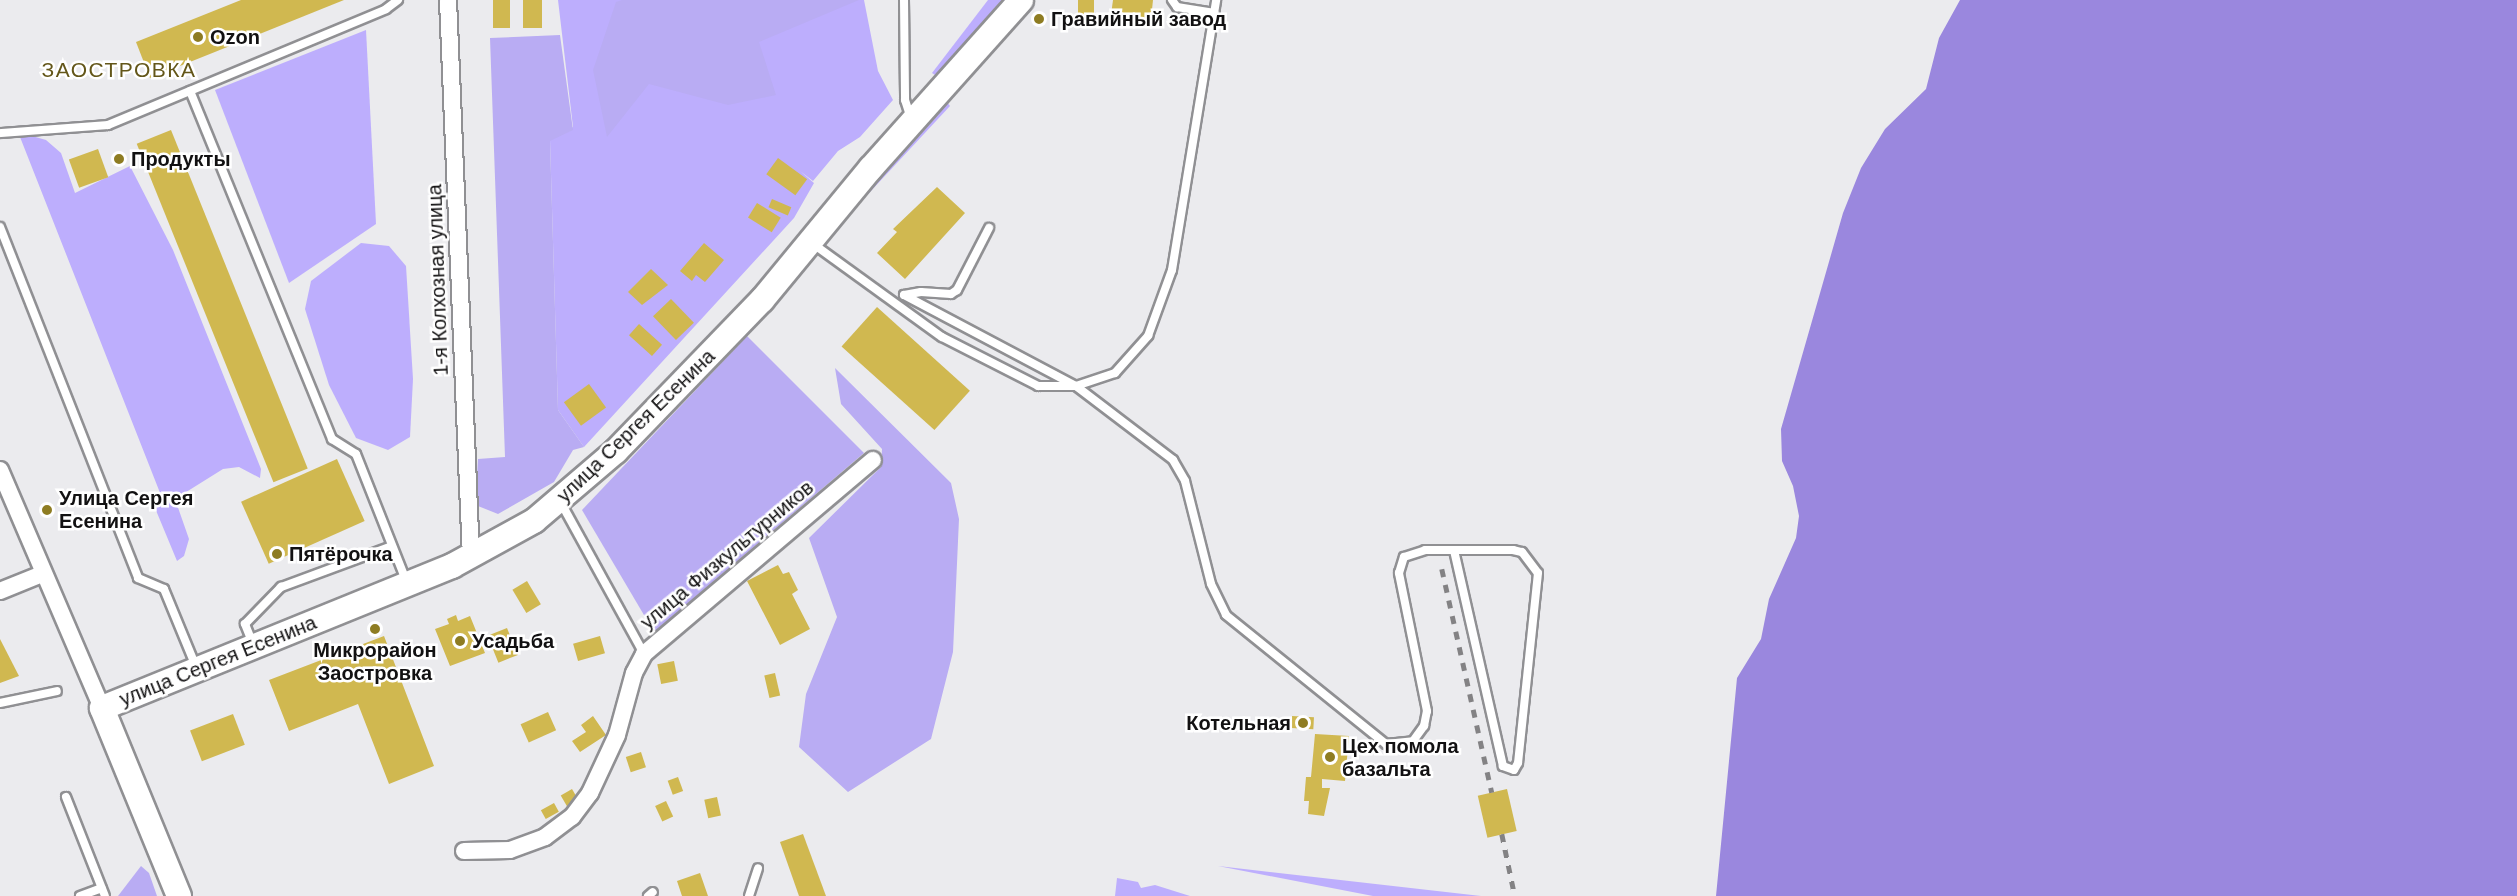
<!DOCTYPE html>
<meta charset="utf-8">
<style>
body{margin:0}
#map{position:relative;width:2517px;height:896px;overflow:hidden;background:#ebebee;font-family:Arial,sans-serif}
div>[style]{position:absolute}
.green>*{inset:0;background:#bdaefd}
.forest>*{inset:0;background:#b9acf3}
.water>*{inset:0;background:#9a87de}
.building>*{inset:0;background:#d0b850;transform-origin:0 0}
.roads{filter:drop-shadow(2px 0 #909093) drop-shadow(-2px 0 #909093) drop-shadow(0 2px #909093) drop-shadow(0 -2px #909093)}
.lane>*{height:8px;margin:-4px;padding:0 4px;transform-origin:4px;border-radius:4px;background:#fff}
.street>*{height:16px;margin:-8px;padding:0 8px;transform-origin:8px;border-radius:8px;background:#fff}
.secondary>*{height:24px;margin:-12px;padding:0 12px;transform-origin:12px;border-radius:12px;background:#fff}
.rail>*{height:4.5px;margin-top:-2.25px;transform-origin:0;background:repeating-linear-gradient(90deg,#838284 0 8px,transparent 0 16px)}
.dots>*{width:16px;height:16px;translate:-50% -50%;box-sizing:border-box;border:3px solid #fff;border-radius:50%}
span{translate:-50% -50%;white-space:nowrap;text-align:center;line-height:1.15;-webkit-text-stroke:5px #fff;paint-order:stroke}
.poi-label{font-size:20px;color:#121112;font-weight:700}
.left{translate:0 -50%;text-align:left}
.right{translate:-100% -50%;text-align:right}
.street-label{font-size:20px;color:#121112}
.neighbourhood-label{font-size:21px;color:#635619;letter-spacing:1.5px}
</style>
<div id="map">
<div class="green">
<div style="clip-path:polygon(558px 0,864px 0,878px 71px,893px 100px,860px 137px,838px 151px,813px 181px,800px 171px,814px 183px,794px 218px,584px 447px,558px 410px,550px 140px,573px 127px)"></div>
<div style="clip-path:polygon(988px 0,1006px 0,938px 77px,932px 73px)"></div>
<div style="clip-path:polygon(366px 30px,376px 224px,289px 283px,215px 90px)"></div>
<div style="clip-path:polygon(947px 102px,950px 106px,842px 222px,841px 221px)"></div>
<div style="clip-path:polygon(32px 136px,46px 140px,61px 153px,75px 193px,130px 166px,173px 250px,261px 469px,260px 478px,239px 467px,223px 469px,175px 499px,189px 539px,184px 556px,177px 561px,155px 508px,164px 503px,20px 137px)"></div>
<div style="clip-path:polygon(361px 243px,389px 246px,406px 266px,413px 379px,410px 437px,388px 450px,356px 438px,329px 385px,305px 309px,311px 281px)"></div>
<div style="clip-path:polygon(1218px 866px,1481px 896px,1373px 896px)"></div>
<div style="clip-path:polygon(1117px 878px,1138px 882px,1141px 888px,1155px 885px,1190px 896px,1115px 896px)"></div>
</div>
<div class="forest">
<div style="clip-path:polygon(622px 0,859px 0,759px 42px,776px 95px,728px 105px,649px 84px,607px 137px,593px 70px,616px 2px)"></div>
<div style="clip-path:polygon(560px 35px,573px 130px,550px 141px,558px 410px,584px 447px,573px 450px,554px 482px,498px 514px,478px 506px,476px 494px,478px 459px,505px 457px,490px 38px)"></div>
<div style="clip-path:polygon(747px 336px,864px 453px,654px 632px,582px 510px)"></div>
<div style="clip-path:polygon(835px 368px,951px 483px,959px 519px,953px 652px,931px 739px,848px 792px,799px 747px,806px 694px,837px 617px,809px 538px,881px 467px,882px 449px,841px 404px)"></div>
<div style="clip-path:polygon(141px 866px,149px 873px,157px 896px,118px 896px)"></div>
</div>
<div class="water">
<div style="clip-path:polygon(1960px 0,2517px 0,2517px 896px,1716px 896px,1737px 678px,1761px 639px,1769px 599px,1796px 538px,1799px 516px,1793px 486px,1782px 461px,1781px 429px,1843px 213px,1861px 168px,1885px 129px,1926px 89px,1939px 38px)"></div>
</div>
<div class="building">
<div style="clip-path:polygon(241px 0,344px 0,150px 78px,136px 42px)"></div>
<div style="left:493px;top:0;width:17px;height:28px"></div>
<div style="left:523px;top:0;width:19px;height:28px"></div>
<div style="left:1078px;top:0;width:16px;height:17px"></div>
<div style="clip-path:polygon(1113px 0,1153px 0,1151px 19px,1111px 15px)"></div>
<div style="left:171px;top:130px;width:365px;height:37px;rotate:68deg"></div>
<div style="left:98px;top:149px;width:30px;height:31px;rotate:70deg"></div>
<div style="left:778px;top:158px;width:36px;height:20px;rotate:36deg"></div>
<div style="clip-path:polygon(937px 187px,965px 213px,905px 279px,877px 253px,897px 232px,893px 229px)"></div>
<div style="left:772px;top:199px;width:21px;height:9px;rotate:23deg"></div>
<div style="left:757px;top:203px;width:28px;height:17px;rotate:32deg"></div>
<div style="clip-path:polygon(704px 243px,724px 260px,705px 282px,696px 275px,692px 281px,680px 271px)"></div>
<div style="clip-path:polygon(651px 269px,668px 285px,642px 305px,628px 292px)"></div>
<div style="left:671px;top:299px;width:33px;height:25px;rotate:46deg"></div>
<div style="left:877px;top:307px;width:125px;height:53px;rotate:42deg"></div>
<div style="left:639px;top:324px;width:31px;height:15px;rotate:42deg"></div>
<div style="left:589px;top:384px;width:29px;height:31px;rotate:54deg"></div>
<div style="left:337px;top:459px;width:68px;height:105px;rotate:66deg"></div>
<div style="clip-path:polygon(778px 565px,783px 574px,789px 572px,798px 590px,792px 594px,810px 629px,780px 645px,747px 581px)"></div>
<div style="left:527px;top:581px;width:27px;height:17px;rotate:59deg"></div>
<div style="clip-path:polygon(456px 615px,458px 621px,470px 616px,485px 653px,450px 666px,435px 629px,449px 624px,447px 619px)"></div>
<div style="left:507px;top:628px;width:29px;height:21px;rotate:68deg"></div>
<div style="clip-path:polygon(384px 636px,434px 766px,389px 784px,358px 704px,289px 731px,269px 680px)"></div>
<div style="left:600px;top:636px;width:18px;height:28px;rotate:74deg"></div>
<div style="clip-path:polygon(0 639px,19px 676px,0 683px)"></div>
<div style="left:674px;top:661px;width:20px;height:17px;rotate:79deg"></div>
<div style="left:775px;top:673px;width:23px;height:11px;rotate:77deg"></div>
<div style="left:548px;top:712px;width:20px;height:30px;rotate:66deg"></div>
<div style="left:233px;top:714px;width:33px;height:46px;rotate:69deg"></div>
<div style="clip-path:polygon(593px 716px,606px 735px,580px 752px,572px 741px,586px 732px,581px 725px)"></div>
<div style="left:1292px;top:716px;width:22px;height:12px;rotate:3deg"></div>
<div style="left:1271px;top:720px;width:14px;height:10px"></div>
<div style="clip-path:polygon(1315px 734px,1349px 736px,1345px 781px,1322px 779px,1322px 788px,1330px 788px,1324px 816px,1308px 814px,1309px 801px,1304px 801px,1306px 777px,1311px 777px)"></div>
<div style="left:641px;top:752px;width:16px;height:16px;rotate:72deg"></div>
<div style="left:678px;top:777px;width:15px;height:11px;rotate:70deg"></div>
<div style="left:572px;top:789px;width:14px;height:13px;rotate:60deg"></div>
<div style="left:1507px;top:789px;width:43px;height:30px;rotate:77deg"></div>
<div style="left:717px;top:797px;width:19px;height:13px;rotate:78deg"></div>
<div style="left:666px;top:801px;width:17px;height:12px;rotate:65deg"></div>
<div style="left:554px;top:803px;width:10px;height:15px;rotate:61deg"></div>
<div style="clip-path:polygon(803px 834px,826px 896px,799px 896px,780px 842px)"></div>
<div style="clip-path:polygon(700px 873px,708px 896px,682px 896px,677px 881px)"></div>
</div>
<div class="roads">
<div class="lane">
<div style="left:904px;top:0;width:100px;rotate:89.4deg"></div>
<div style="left:905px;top:100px;width:19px;rotate:72deg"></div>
<div style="left:1172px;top:0;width:9px;rotate:54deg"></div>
<div style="left:1177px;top:7px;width:38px;rotate:9deg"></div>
<div style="left:190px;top:91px;width:376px;rotate:67.8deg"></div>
<div style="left:332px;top:439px;width:28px;rotate:32deg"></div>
<div style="left:356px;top:454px;width:139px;rotate:68.4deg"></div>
<div style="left:0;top:133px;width:108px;rotate:-4.2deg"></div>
<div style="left:108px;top:125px;width:301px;rotate:-22.6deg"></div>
<div style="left:386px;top:9px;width:15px;rotate:-37deg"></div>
<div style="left:0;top:227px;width:377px;rotate:68.5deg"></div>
<div style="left:138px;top:578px;width:28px;rotate:23deg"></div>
<div style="left:164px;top:589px;width:87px;rotate:67.6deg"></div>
<div style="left:812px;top:243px;width:160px;rotate:35.9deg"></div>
<div style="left:942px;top:337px;width:108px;rotate:27deg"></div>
<div style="left:1038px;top:386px;width:38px"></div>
<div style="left:1076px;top:386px;width:41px;rotate:-18.4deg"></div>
<div style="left:1115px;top:373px;width:50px;rotate:-48.3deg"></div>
<div style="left:1148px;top:336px;width:70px;rotate:-70deg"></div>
<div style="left:1172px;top:270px;width:274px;rotate:-80.7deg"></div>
<div style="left:904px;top:295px;width:195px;rotate:27.9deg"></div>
<div style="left:1076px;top:386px;width:122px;rotate:37.3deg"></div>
<div style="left:1173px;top:460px;width:24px;rotate:60deg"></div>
<div style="left:1185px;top:481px;width:106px;rotate:75.8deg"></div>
<div style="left:1211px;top:584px;width:34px;rotate:64deg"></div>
<div style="left:1226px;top:615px;width:206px;rotate:38.9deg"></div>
<div style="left:1386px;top:744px;width:27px;rotate:-6deg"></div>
<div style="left:1413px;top:741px;width:19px;rotate:-54deg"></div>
<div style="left:1424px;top:726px;width:15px;rotate:-79deg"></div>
<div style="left:1427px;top:711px;width:141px;rotate:-101.5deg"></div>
<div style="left:1399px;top:573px;width:17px;rotate:-73deg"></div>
<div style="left:1404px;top:557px;width:22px;rotate:-18deg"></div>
<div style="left:1425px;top:550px;width:88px"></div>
<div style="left:1513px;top:550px;width:9px;rotate:13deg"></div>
<div style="left:1522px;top:552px;width:26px;rotate:53deg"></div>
<div style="left:1538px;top:573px;width:191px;rotate:96deg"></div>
<div style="left:1518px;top:763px;width:8px;rotate:120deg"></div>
<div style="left:1514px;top:770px;width:12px;rotate:-160deg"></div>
<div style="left:1503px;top:766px;width:221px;rotate:-102.8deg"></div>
<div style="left:904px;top:295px;width:17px;rotate:-10deg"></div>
<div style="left:921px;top:292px;width:30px;rotate:4deg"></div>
<div style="left:951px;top:294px;width:7px;rotate:-34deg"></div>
<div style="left:957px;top:290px;width:70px;rotate:-62.7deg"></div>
<div style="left:560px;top:501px;width:175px;rotate:61.2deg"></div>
<div style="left:253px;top:644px;width:22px;rotate:-112deg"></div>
<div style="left:245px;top:624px;width:52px;rotate:-45.8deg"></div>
<div style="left:281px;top:587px;width:118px;rotate:-20.3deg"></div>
<div style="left:0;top:703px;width:58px;rotate:-11.9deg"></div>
<div style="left:66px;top:797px;width:106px;rotate:68.5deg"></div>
<div style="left:80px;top:896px;width:23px;rotate:-20deg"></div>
<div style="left:648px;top:896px;width:6px;rotate:-39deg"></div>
<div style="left:749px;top:896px;width:29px;rotate:-72deg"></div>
</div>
<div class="street">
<div style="left:448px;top:0;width:557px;rotate:87.64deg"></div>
<div style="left:0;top:470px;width:259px;rotate:66.8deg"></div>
<div style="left:0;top:591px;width:45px;rotate:-22deg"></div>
<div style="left:464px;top:851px;width:46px;rotate:-1.2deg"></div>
<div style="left:510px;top:850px;width:37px;rotate:-20deg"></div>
<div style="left:545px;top:837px;width:34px;rotate:-37deg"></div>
<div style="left:572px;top:817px;width:30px;rotate:-53deg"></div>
<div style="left:590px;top:793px;width:64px;rotate:-65deg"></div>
<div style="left:617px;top:735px;width:64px;rotate:-74.7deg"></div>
<div style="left:634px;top:673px;width:21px;rotate:-62deg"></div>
<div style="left:644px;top:654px;width:300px;rotate:-40.3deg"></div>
</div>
<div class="secondary">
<div style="left:179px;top:896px;width:203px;rotate:-112.3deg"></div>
<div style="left:102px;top:708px;width:378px;rotate:-22.1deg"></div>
<div style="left:452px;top:566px;width:94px;rotate:-28.8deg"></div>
<div style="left:534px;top:521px;width:108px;rotate:-40.5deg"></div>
<div style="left:616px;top:451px;width:210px;rotate:-46deg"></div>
<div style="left:762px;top:300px;width:171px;rotate:-50.5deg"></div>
<div style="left:871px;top:168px;width:225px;rotate:-48.2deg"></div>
</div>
</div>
<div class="rail">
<div style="left:1442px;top:569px;width:229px;rotate:77.4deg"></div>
<div style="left:1502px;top:834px;width:63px;rotate:78.2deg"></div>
</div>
<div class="dots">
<div style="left:1039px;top:19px;background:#8e7c22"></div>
<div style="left:198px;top:37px;background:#8e7c22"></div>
<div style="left:119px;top:159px;background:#8e7c22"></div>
<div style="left:47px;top:510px;background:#8e7c22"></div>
<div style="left:277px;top:554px;background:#8e7c22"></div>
<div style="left:375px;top:629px;background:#8e7c22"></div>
<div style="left:460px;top:641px;background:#8e7c22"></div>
<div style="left:1303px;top:723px;background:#8e7c22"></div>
<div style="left:1330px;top:757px;background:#8e7c22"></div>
</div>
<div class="poi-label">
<span class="left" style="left:1051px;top:19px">Гравийный завод</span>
<span class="left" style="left:210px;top:37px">Ozon</span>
<span class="left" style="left:131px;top:159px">Продукты</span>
<span class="left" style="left:59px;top:510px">Улица Сергея<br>Есенина</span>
<span class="left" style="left:289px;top:554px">Пятёрочка</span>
<span class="left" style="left:472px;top:641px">Усадьба</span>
<span style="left:375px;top:662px">Микрорайон<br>Заостровка</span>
<span class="right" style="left:1291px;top:723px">Котельная</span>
<span class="left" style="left:1342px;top:758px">Цех помола<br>базальта</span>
</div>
<div class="street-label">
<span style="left:438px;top:280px;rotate:-92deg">1-я Колхозная улица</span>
<span style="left:636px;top:426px;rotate:-44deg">улица Сергея Есенина</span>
<span style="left:727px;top:555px;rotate:-40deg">улица Физкультурников</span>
<span style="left:218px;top:661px;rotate:-22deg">улица Сергея Есенина</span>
</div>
<div class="neighbourhood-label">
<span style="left:119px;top:70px">ЗАОСТРОВКА</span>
</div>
</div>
